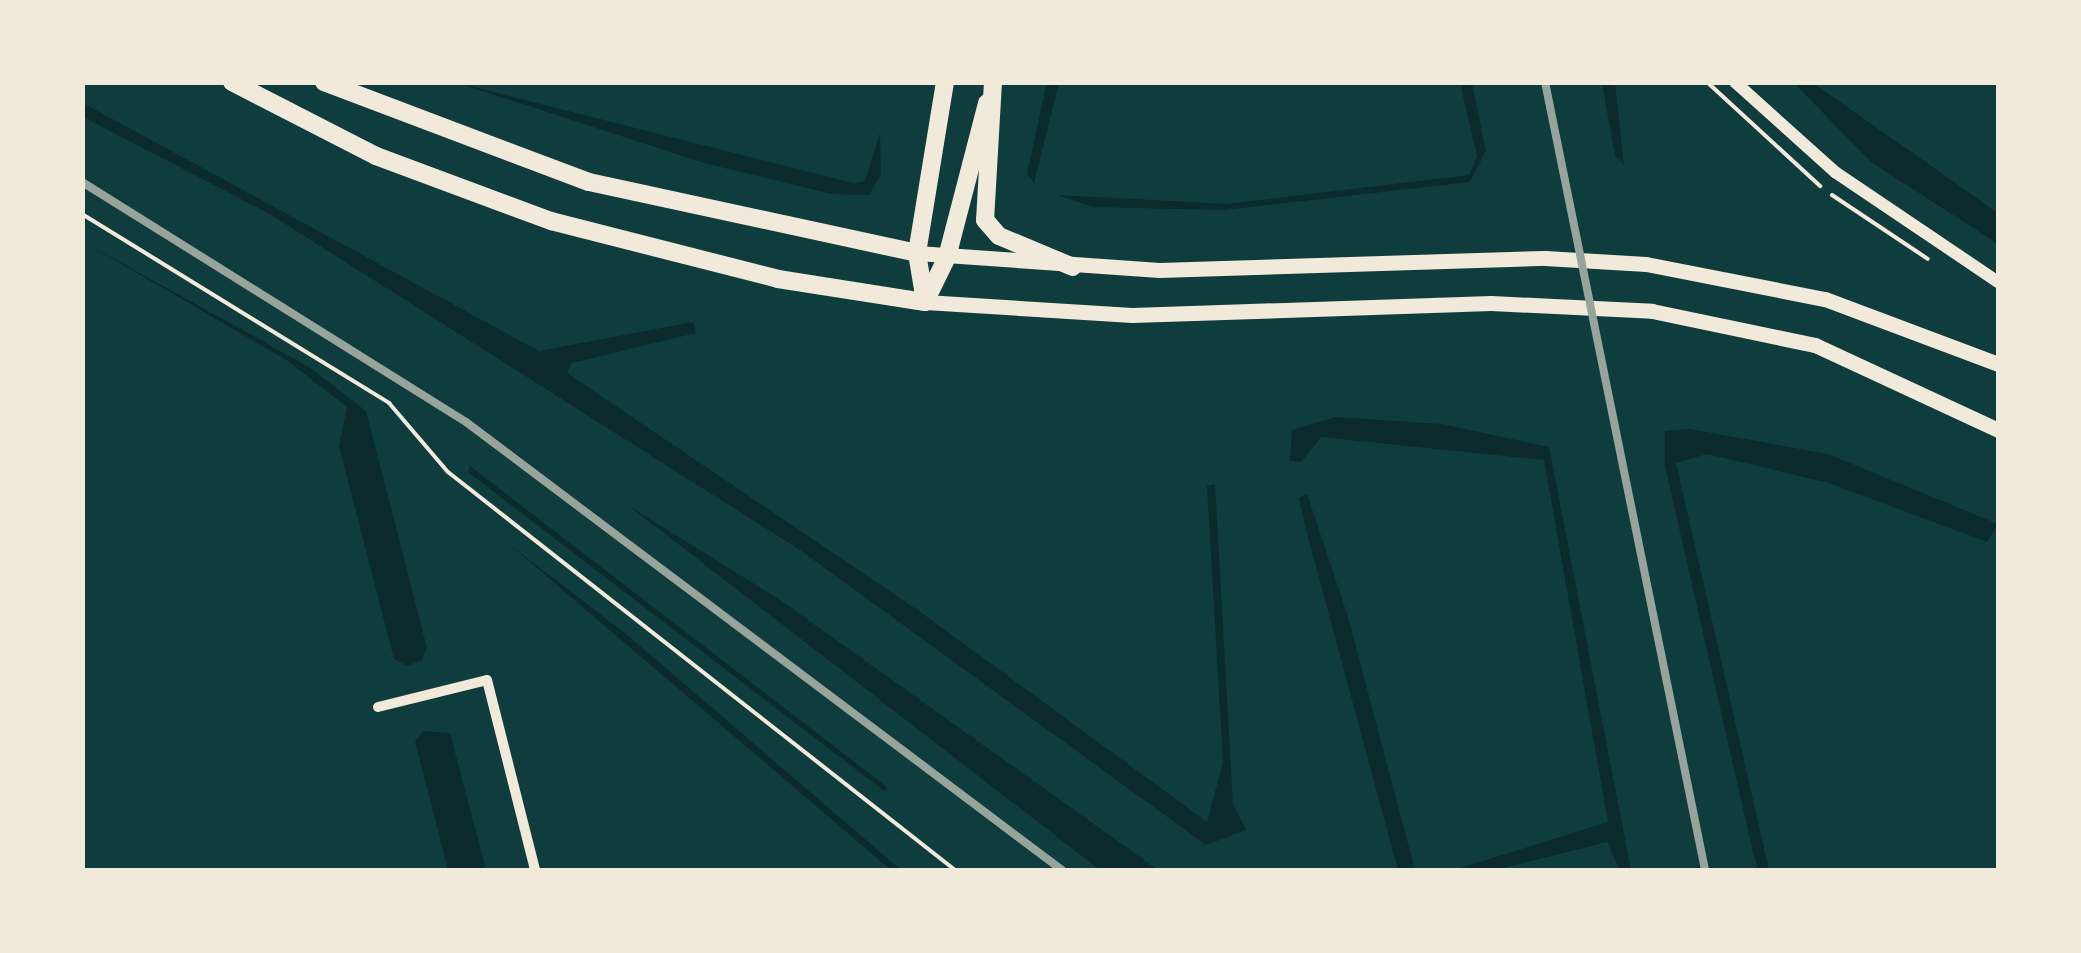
<!DOCTYPE html>
<style>
body{margin:0}
#map{position:relative;width:2081px;height:953px;overflow:hidden;background:#0f3d3e;font-family:Merriweather,serif}
div>[style]{position:absolute}
.water>*{inset:0;background:#0a2a2b}
.path>*{height:4px;margin:-2px;padding:0 2px;transform-origin:2px;border-radius:2px;background:#f1e9da}
.minor>*{height:10px;margin:-5px;padding:0 5px;transform-origin:5px;border-radius:5px;background:#f1e9da}
.tertiary>*{height:12px;margin:-6px;padding:0 6px;transform-origin:6px;border-radius:6px;background:#f1e9da}
.primary>*{height:15px;margin:-7.5px;padding:0 7.5px;transform-origin:7.5px;border-radius:7.5px;background:#f1e9da}
.trunk>*{height:18px;margin:-9px;padding:0 9px;transform-origin:9px;border-radius:9px;background:#f1e9da}
.rail>*{height:8px;margin:-4px;padding:0 4px;transform-origin:4px;border-radius:4px;background:#97a49c}
span{translate:-50% -50%;white-space:nowrap;text-align:center;line-height:1.15;-webkit-text-stroke:10px #f1e9da;paint-order:stroke}
.frame{position:absolute;inset:0;border:85px solid #f1e9da;pointer-events:none}
</style>
<div id="map">
<div class="water">
<div style="clip-path:polygon(1047px 82px,1059px 83px,1034px 183px,1027px 174px)"></div>
<div style="clip-path:polygon(458px 83px,853px 183px,865px 181px,880px 133px,881px 175px,869px 195px,832px 194px,704px 163px)"></div>
<div style="clip-path:polygon(1460px 83px,1472px 83px,1486px 151px,1470px 182px,1224px 210px,1093px 207px,1058px 195px,1227px 204px,1469px 175px,1477px 156px)"></div>
<div style="clip-path:polygon(1602px 83px,1615px 83px,1624px 165px,1615px 155px)"></div>
<div style="clip-path:polygon(1794px 83px,1813px 83px,1998px 213px,1998px 244px,1871px 162px)"></div>
<div style="clip-path:polygon(83px 103px,539px 351px,693px 322px,696px 333px,572px 363px,567px 373px,919px 611px,1207px 822px,1223px 762px,1207px 486px,1215px 484px,1233px 804px,1246px 830px,1206px 845px,800px 550px,268px 213px,83px 117px)"></div>
<div style="clip-path:polygon(82px 241px,309px 367px,366px 411px,427px 648px,422px 660px,407px 666px,394px 659px,339px 446px,347px 407px,288px 361px)"></div>
<div style="clip-path:polygon(1336px 417px,1441px 424px,1549px 447px,1631px 870px,1620px 870px,1607px 842px,1495px 870px,1454px 870px,1608px 822px,1544px 460px,1321px 437px,1301px 462px,1290px 461px,1292px 430px)"></div>
<div style="clip-path:polygon(1690px 429px,1828px 454px,1998px 524px,1987px 542px,1829px 483px,1707px 454px,1676px 463px,1769px 870px,1758px 870px,1752px 848px,1665px 466px,1665px 431px)"></div>
<div style="clip-path:polygon(470px 466px,887px 787px,884px 791px,468px 472px)"></div>
<div style="clip-path:polygon(1307px 494px,1348px 617px,1415px 870px,1398px 870px,1305px 526px,1299px 498px)"></div>
<div style="clip-path:polygon(629px 506px,780px 600px,1158px 870px,1100px 870px)"></div>
<div style="clip-path:polygon(510px 545px,625px 633px,901px 870px,891px 870px)"></div>
<div style="clip-path:polygon(423px 731px,450px 733px,486px 870px,448px 870px,415px 741px)"></div>
</div>
<div class="path">
<div style="left:1707px;top:82px;width:154px;rotate:42.6deg"></div>
<div style="left:1832px;top:195px;width:115px;rotate:33.7deg"></div>
<div style="left:82px;top:214px;width:361px;rotate:31.6deg"></div>
<div style="left:389px;top:403px;width:91px;rotate:49.5deg"></div>
<div style="left:448px;top:472px;width:645px;rotate:38.13deg"></div>
</div>
<div class="minor">
<div style="left:378px;top:707px;width:112px;rotate:-13.9deg"></div>
<div style="left:487px;top:680px;width:196px;rotate:75.8deg"></div>
</div>
<div class="tertiary">
<div style="left:1735px;top:82px;width:135px;rotate:42deg"></div>
<div style="left:1835px;top:172px;width:197px;rotate:34deg"></div>
</div>
<div class="primary">
<div style="left:917px;top:253px;width:243px;rotate:4deg"></div>
<div style="left:1159px;top:270px;width:386px;rotate:-1.8deg"></div>
<div style="left:1545px;top:258px;width:101px;rotate:3.4deg"></div>
<div style="left:1646px;top:264px;width:182px;rotate:11.1deg"></div>
<div style="left:1825px;top:299px;width:185px;rotate:20.6deg"></div>
<div style="left:925px;top:302px;width:207px;rotate:3.6deg"></div>
<div style="left:1132px;top:315px;width:359px;rotate:-1.9deg"></div>
<div style="left:1491px;top:303px;width:161px;rotate:2.8deg"></div>
<div style="left:1652px;top:311px;width:167px;rotate:11.8deg"></div>
<div style="left:1815px;top:345px;width:202px;rotate:24.9deg"></div>
</div>
<div class="trunk">
<div style="left:232px;top:82px;width:162px;rotate:27.2deg"></div>
<div style="left:376px;top:156px;width:187px;rotate:20.4deg"></div>
<div style="left:551px;top:221px;width:234px;rotate:14.3deg"></div>
<div style="left:778px;top:279px;width:149px;rotate:8.9deg"></div>
<div style="left:324px;top:82px;width:283px;rotate:20.7deg"></div>
<div style="left:589px;top:182px;width:336px;rotate:12.2deg"></div>
<div style="left:993px;top:82px;width:138px;rotate:93.3deg"></div>
<div style="left:985px;top:220px;width:21px;rotate:49deg"></div>
<div style="left:999px;top:236px;width:80px;rotate:22.7deg"></div>
<div style="left:925px;top:301px;width:49px;rotate:-99.5deg"></div>
<div style="left:917px;top:253px;width:173px;rotate:-80.7deg"></div>
<div style="left:925px;top:302px;width:50px;rotate:-63.9deg"></div>
<div style="left:947px;top:257px;width:159px;rotate:-75.4deg"></div>
</div>
<div class="rail">
<div style="left:1545px;top:82px;width:804px;rotate:78.52deg"></div>
<div style="left:82px;top:182px;width:453px;rotate:32deg"></div>
<div style="left:466px;top:422px;width:746px;rotate:36.93deg"></div>
</div>
<div class="frame"></div>
</div>
